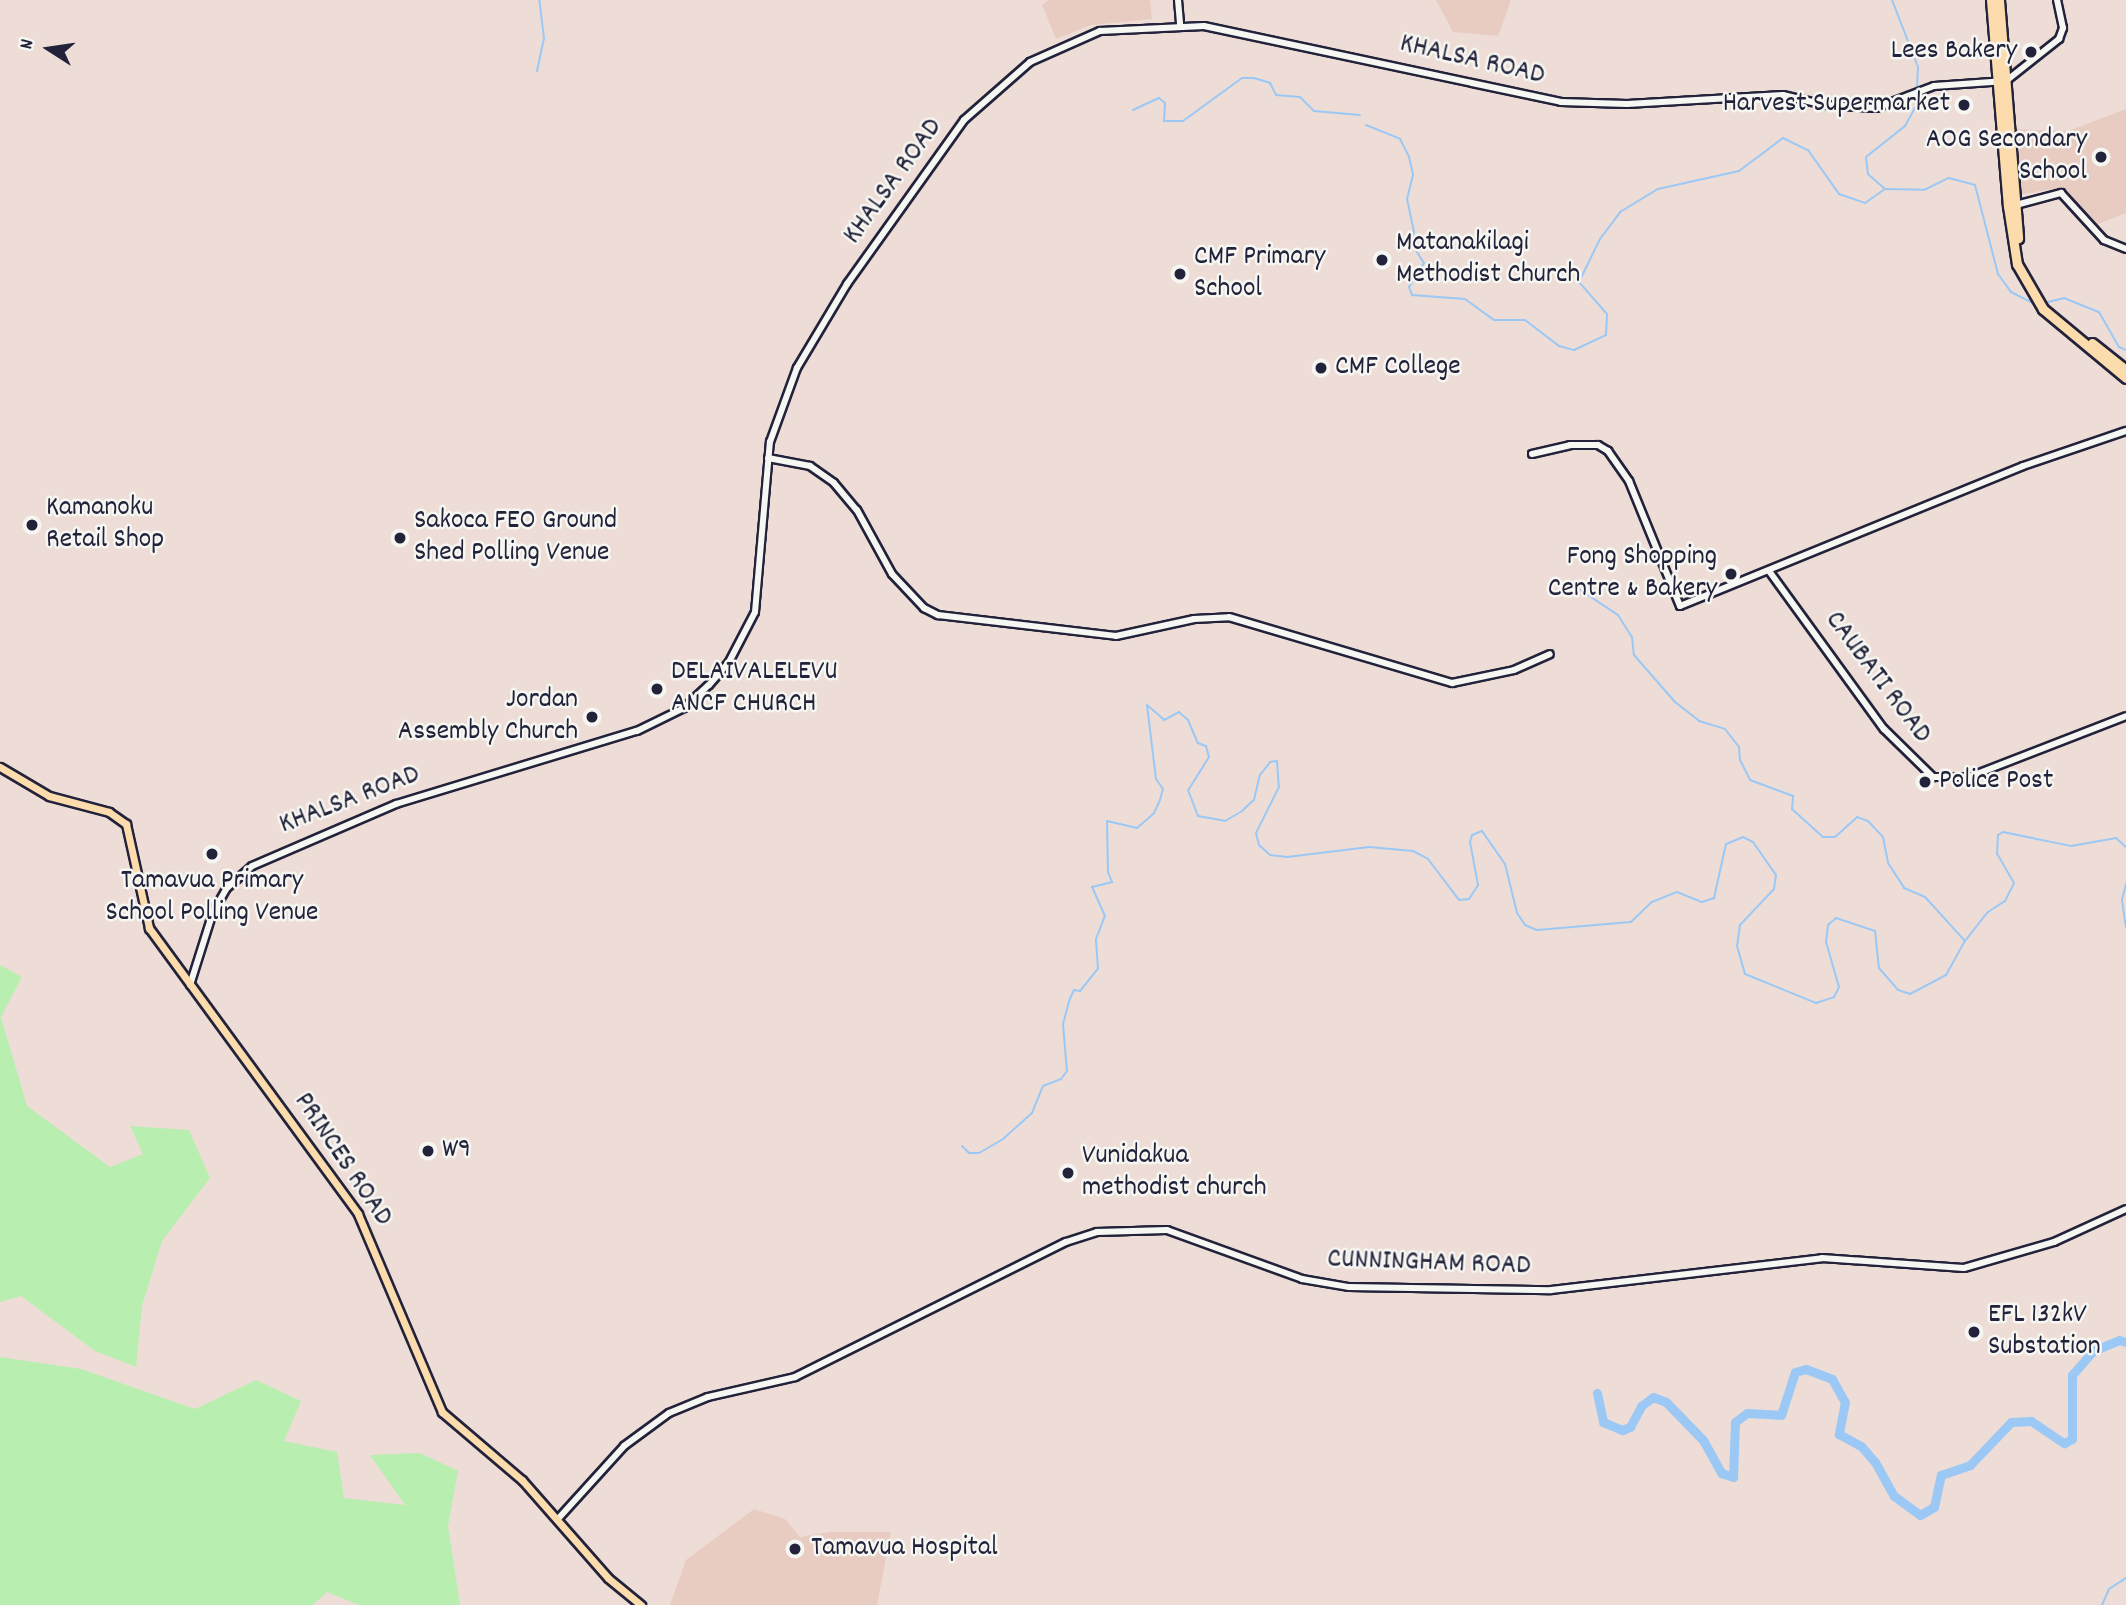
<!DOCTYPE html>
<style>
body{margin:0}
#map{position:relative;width:2126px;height:1605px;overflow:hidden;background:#eeddd6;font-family:Dekko,sans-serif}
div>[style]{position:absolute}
.built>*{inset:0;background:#e8ccc2}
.green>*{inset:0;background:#b8eeb0}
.stream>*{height:2px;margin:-1px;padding:0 1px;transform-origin:1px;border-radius:1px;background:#9bc8f5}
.river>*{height:9px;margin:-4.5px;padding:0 4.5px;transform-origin:4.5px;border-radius:4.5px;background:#9bc8f5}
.roads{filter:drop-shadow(2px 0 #22223b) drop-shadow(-2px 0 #22223b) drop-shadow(0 2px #22223b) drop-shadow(0 -2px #22223b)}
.secondary>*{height:6px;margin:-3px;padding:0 3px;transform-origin:3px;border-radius:3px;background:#f6f6f2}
.primary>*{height:7px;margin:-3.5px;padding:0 3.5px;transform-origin:3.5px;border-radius:3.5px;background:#fcdcac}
.highway>*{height:9px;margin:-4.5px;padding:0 4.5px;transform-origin:4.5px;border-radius:4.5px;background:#fcdcac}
.dots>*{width:19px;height:19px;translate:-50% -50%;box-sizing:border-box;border:4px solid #f6f6f2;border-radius:50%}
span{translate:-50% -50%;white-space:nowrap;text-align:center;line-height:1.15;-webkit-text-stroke:5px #f6f6f2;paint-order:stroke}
.poi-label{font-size:28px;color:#22223b}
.right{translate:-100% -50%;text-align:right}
.left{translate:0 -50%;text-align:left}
.street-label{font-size:28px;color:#22223b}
.north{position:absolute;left:14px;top:14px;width:70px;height:70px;-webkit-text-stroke:5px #f6f6f2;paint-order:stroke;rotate:282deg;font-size:19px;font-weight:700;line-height:28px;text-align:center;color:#22223b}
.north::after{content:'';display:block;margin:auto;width:24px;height:32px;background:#22223b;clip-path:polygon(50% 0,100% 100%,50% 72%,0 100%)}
</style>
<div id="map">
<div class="built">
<div style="clip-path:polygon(1049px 0,1150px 0,1152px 19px,1091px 25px,1056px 39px,1042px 5px)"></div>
<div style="clip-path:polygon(1436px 0,1511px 0,1498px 36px,1453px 32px)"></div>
<div style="clip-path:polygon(2126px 109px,2126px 213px,2096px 225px,2064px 187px,2018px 195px,2015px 129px,2068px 131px)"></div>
<div style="clip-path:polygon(754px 1509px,785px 1519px,800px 1537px,829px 1532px,891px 1532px,877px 1605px,670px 1605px,686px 1560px)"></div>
</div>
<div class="green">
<div style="clip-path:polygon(0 965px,22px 977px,1px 1017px,27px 1106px,110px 1167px,143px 1154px,130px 1126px,189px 1130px,210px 1178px,162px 1241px,142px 1306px,136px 1367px,95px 1351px,21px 1296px,0 1302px)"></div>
<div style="clip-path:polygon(0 1357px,81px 1369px,195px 1409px,256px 1380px,301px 1401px,284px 1441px,337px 1452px,344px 1498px,405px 1505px,370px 1455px,420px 1453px,458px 1471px,448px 1526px,460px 1605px,359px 1605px,327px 1592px,313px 1605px,0 1605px)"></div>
</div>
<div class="stream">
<div style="left:537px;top:71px;width:34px;rotate:-78deg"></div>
<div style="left:544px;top:38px;width:38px;rotate:-97deg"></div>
<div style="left:1133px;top:110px;width:29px;rotate:-25deg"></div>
<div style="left:1159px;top:98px;width:8px;rotate:40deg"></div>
<div style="left:1165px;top:103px;width:18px;rotate:93deg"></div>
<div style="left:1164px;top:121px;width:19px"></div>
<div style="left:1183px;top:121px;width:73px;rotate:-36.1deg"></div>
<div style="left:1242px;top:78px;width:12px"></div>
<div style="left:1254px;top:78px;width:17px;rotate:17deg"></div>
<div style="left:1270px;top:83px;width:13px;rotate:63deg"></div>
<div style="left:1276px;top:95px;width:24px;rotate:5deg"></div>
<div style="left:1300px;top:97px;width:20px;rotate:45deg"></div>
<div style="left:1314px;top:111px;width:46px;rotate:5deg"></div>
<div style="left:1366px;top:125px;width:37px;rotate:22deg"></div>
<div style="left:1400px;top:139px;width:20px;rotate:63deg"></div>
<div style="left:1409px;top:157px;width:18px;rotate:77deg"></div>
<div style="left:1413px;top:175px;width:25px;rotate:104deg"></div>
<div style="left:1407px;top:199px;width:34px;rotate:78deg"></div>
<div style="left:1414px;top:232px;width:12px;rotate:99deg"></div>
<div style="left:1412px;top:244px;width:22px;rotate:58deg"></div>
<div style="left:1424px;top:263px;width:28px;rotate:122deg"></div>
<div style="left:1409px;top:287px;width:9px;rotate:69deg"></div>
<div style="left:1412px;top:295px;width:53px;rotate:4.3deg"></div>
<div style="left:1465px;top:299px;width:36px;rotate:36deg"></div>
<div style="left:1494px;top:320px;width:31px"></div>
<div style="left:1525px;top:320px;width:43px;rotate:37.4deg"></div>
<div style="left:1559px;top:346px;width:16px;rotate:15deg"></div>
<div style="left:1574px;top:350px;width:35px;rotate:-25deg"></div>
<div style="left:1606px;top:335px;width:21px;rotate:-87deg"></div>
<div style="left:1607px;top:314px;width:43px;rotate:-131.2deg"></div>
<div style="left:1579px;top:282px;width:48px;rotate:-64deg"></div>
<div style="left:1600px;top:239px;width:34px;rotate:-53deg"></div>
<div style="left:1620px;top:212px;width:44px;rotate:-31.2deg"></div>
<div style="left:1658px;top:189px;width:83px;rotate:-12.5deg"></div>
<div style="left:1739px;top:171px;width:55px;rotate:-36.9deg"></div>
<div style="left:1783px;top:138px;width:28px;rotate:26deg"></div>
<div style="left:1808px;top:150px;width:54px;rotate:54.8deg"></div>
<div style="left:1839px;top:194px;width:28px;rotate:19deg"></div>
<div style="left:1865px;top:203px;width:24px;rotate:-35deg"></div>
<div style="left:1885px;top:189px;width:39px;rotate:1deg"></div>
<div style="left:1924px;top:190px;width:28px;rotate:-26deg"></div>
<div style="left:1949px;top:178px;width:27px;rotate:15deg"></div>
<div style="left:1975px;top:185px;width:92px;rotate:75.5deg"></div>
<div style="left:1998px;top:274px;width:22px;rotate:54deg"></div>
<div style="left:2011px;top:292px;width:28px;rotate:27deg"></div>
<div style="left:1884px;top:188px;width:21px;rotate:-139deg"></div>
<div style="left:1868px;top:174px;width:17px;rotate:-97deg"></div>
<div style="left:1866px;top:157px;width:50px;rotate:-38.5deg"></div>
<div style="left:1905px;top:126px;width:23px;rotate:-61deg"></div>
<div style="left:1916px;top:106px;width:39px;rotate:-87deg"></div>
<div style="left:1918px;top:67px;width:72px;rotate:-111.2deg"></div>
<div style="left:2044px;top:303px;width:21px;rotate:-14deg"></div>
<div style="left:2064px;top:298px;width:38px;rotate:22deg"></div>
<div style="left:2099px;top:312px;width:40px;rotate:60.3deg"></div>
<div style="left:2119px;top:347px;width:8px;rotate:23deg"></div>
<div style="left:1579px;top:589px;width:47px;rotate:33.7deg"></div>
<div style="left:1618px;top:615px;width:26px;rotate:58deg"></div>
<div style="left:1632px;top:637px;width:18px;rotate:84deg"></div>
<div style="left:1634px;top:655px;width:62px;rotate:48.9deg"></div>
<div style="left:1675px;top:702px;width:31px;rotate:38deg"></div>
<div style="left:1699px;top:721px;width:27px;rotate:17deg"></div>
<div style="left:1725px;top:729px;width:23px;rotate:52deg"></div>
<div style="left:1739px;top:747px;width:13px;rotate:86deg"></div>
<div style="left:1740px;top:760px;width:22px;rotate:63deg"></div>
<div style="left:1750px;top:780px;width:46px;rotate:20.4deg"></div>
<div style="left:1793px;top:796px;width:13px;rotate:94deg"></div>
<div style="left:1792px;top:809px;width:42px;rotate:42.1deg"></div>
<div style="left:1823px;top:837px;width:12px"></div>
<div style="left:1835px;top:837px;width:30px;rotate:-42deg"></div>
<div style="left:1857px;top:817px;width:12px;rotate:20deg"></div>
<div style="left:1868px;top:821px;width:22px;rotate:47deg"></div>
<div style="left:1883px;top:837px;width:26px;rotate:79deg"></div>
<div style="left:1888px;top:863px;width:30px;rotate:57deg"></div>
<div style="left:1904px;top:888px;width:23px;rotate:23deg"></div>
<div style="left:1925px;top:897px;width:59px;rotate:47.7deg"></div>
<div style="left:2126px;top:884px;width:16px;rotate:104deg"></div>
<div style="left:2122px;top:900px;width:27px;rotate:82deg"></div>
<div style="left:962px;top:1146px;width:10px;rotate:45deg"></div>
<div style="left:969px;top:1153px;width:10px"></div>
<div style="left:979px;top:1153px;width:28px;rotate:-30deg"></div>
<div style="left:1003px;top:1139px;width:39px;rotate:-42deg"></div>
<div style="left:1032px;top:1113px;width:29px;rotate:-68deg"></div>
<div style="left:1043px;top:1086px;width:19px;rotate:-21deg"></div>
<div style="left:1061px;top:1079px;width:10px;rotate:-53deg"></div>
<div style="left:1067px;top:1071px;width:47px;rotate:-94.9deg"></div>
<div style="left:1063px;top:1024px;width:24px;rotate:-75deg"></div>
<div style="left:1069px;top:1001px;width:12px;rotate:-66deg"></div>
<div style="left:1074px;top:990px;width:6px;rotate:9deg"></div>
<div style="left:1080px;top:991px;width:28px;rotate:-51deg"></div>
<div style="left:1098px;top:969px;width:30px;rotate:-94deg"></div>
<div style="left:1096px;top:939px;width:25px;rotate:-69deg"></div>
<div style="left:1105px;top:916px;width:32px;rotate:-114deg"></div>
<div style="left:1092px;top:887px;width:21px;rotate:-14deg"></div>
<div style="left:1112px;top:882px;width:11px;rotate:-112deg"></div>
<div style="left:1108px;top:872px;width:51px;rotate:-91.1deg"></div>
<div style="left:1107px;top:821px;width:31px;rotate:13deg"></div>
<div style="left:1137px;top:828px;width:23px;rotate:-41deg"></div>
<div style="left:1154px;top:813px;width:14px;rotate:-65deg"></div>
<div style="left:1160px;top:800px;width:11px;rotate:-75deg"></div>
<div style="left:1163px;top:789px;width:12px;rotate:-125deg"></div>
<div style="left:1156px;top:779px;width:75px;rotate:-96.9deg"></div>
<div style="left:1147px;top:705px;width:23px;rotate:41deg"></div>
<div style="left:1164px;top:720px;width:17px;rotate:-28deg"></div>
<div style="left:1179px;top:712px;width:12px;rotate:42deg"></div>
<div style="left:1188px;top:720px;width:25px;rotate:67deg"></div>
<div style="left:1198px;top:743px;width:9px;rotate:21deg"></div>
<div style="left:1206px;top:746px;width:11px;rotate:75deg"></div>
<div style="left:1209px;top:757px;width:39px;rotate:122deg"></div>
<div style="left:1188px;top:790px;width:28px;rotate:69deg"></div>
<div style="left:1198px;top:816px;width:27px;rotate:10deg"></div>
<div style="left:1225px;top:821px;width:20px;rotate:-30deg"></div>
<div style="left:1242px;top:811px;width:16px;rotate:-43deg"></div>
<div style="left:1254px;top:800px;width:26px;rotate:-77deg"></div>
<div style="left:1260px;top:775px;width:16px;rotate:-52deg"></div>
<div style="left:1270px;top:762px;width:7px;rotate:-8deg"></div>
<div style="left:1277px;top:761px;width:26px;rotate:86deg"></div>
<div style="left:1279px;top:787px;width:51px;rotate:116.6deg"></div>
<div style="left:1256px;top:833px;width:12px;rotate:76deg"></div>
<div style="left:1259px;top:845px;width:15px;rotate:42deg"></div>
<div style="left:1270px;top:855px;width:17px;rotate:7deg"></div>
<div style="left:1287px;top:857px;width:83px;rotate:-7deg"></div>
<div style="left:1369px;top:847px;width:44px;rotate:5.2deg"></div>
<div style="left:1413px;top:851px;width:17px;rotate:28deg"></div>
<div style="left:1428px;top:859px;width:51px;rotate:52.9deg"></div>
<div style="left:1459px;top:900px;width:10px;rotate:-6deg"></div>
<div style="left:1469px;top:899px;width:17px;rotate:-57deg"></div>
<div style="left:1478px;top:885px;width:44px;rotate:-100.5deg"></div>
<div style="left:1470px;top:842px;width:7px;rotate:-74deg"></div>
<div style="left:1472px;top:835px;width:11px;rotate:-22deg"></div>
<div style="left:1482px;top:831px;width:40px;rotate:55.1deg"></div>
<div style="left:1505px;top:864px;width:50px;rotate:76.2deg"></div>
<div style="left:1517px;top:913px;width:14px;rotate:56deg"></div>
<div style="left:1525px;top:925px;width:13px;rotate:23deg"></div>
<div style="left:1537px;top:930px;width:94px;rotate:-4.9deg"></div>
<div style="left:1631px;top:922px;width:29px;rotate:-44deg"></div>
<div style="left:1652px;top:902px;width:27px;rotate:-22deg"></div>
<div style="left:1677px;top:892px;width:27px;rotate:22deg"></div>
<div style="left:1702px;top:902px;width:13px;rotate:-18deg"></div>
<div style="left:1714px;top:898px;width:55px;rotate:-77.5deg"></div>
<div style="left:1726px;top:844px;width:18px;rotate:-22deg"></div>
<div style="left:1743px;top:837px;width:11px;rotate:27deg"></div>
<div style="left:1753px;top:842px;width:40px;rotate:55.1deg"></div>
<div style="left:1776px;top:875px;width:14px;rotate:98deg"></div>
<div style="left:1774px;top:889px;width:50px;rotate:133.4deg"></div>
<div style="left:1740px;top:925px;width:21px;rotate:98deg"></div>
<div style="left:1737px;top:946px;width:29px;rotate:74deg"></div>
<div style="left:1745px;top:974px;width:77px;rotate:22.2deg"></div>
<div style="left:1816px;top:1003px;width:19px;rotate:-18deg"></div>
<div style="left:1834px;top:997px;width:11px;rotate:-63deg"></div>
<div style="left:1839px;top:987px;width:47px;rotate:-106.1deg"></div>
<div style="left:1826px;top:942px;width:17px;rotate:-83deg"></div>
<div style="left:1828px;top:925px;width:11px;rotate:-41deg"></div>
<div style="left:1836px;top:918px;width:41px;rotate:18.4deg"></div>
<div style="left:1875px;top:931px;width:37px;rotate:84deg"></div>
<div style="left:1879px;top:968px;width:29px;rotate:49deg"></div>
<div style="left:1898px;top:990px;width:13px;rotate:18deg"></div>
<div style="left:1910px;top:994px;width:41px;rotate:-27.8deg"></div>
<div style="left:1946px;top:975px;width:39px;rotate:-61deg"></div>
<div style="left:1965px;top:941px;width:37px;rotate:-52deg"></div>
<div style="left:1988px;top:912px;width:20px;rotate:-33deg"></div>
<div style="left:2005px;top:901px;width:20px;rotate:-63deg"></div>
<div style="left:2014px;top:883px;width:34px;rotate:-120deg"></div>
<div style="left:1997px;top:854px;width:19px;rotate:-87deg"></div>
<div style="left:1998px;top:835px;width:6px;rotate:-31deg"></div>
<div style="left:2003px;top:832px;width:69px;rotate:11.6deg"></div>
<div style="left:2071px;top:846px;width:46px;rotate:-10.1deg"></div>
<div style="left:2116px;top:838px;width:13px;rotate:42deg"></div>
<div style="left:2102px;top:1605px;width:17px;rotate:-66deg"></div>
<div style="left:2109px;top:1589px;width:20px;rotate:-33deg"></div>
</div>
<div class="river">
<div style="left:1597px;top:1393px;width:30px;rotate:78deg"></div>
<div style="left:1603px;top:1422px;width:21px;rotate:23deg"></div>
<div style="left:1622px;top:1430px;width:9px;rotate:-21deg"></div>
<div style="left:1630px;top:1427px;width:24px;rotate:-62deg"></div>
<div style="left:1641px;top:1406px;width:15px;rotate:-37deg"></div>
<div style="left:1653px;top:1397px;width:14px;rotate:21deg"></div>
<div style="left:1666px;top:1402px;width:53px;rotate:45.8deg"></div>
<div style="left:1703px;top:1440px;width:38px;rotate:61deg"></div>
<div style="left:1721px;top:1473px;width:13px;rotate:18deg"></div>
<div style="left:1733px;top:1477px;width:55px;rotate:-87.9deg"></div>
<div style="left:1735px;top:1422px;width:15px;rotate:-37deg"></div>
<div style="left:1747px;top:1413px;width:34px;rotate:3deg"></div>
<div style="left:1781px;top:1415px;width:45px;rotate:-72deg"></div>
<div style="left:1795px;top:1372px;width:11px;rotate:-15deg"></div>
<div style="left:1806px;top:1369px;width:28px;rotate:21deg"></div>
<div style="left:1832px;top:1379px;width:26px;rotate:61deg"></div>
<div style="left:1845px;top:1402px;width:33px;rotate:101deg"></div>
<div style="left:1839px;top:1434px;width:25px;rotate:29deg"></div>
<div style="left:1861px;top:1446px;width:21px;rotate:49deg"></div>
<div style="left:1875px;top:1462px;width:39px;rotate:61deg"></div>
<div style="left:1894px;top:1496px;width:32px;rotate:36deg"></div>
<div style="left:1920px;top:1515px;width:16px;rotate:-30deg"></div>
<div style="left:1934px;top:1507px;width:33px;rotate:-78deg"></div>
<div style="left:1941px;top:1475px;width:31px;rotate:-19deg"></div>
<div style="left:1970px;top:1465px;width:59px;rotate:-46.4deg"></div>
<div style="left:2011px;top:1422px;width:20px;rotate:-3deg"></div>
<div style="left:2031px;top:1421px;width:40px;rotate:34deg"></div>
<div style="left:2064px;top:1443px;width:9px;rotate:-27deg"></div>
<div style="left:2072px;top:1439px;width:64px;rotate:-90deg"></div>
<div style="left:2072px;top:1375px;width:32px;rotate:-49deg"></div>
<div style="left:2093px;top:1351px;width:28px;rotate:-23deg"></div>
<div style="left:2119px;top:1340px;width:7px;rotate:16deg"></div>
</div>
<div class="roads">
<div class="secondary">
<div style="left:1178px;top:0;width:25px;rotate:85deg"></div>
<div style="left:2012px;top:206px;width:51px;rotate:-14.9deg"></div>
<div style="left:2061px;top:193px;width:64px;rotate:47.5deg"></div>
<div style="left:2104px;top:240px;width:24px;rotate:22deg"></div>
<div style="left:1532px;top:454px;width:39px;rotate:-13deg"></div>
<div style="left:1570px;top:445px;width:28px"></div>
<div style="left:1598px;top:445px;width:12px;rotate:31deg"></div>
<div style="left:1608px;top:451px;width:37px;rotate:55deg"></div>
<div style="left:1629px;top:481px;width:135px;rotate:67.8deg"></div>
<div style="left:1680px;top:606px;width:370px;rotate:-22.2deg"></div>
<div style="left:2023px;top:466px;width:109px;rotate:-18.8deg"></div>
<div style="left:768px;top:458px;width:43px;rotate:10.8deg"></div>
<div style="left:810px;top:466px;width:29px;rotate:35deg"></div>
<div style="left:834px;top:483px;width:35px;rotate:50deg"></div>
<div style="left:857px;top:510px;width:73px;rotate:61.3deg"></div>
<div style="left:892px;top:574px;width:47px;rotate:46.7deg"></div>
<div style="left:924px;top:608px;width:16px;rotate:27deg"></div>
<div style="left:938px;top:615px;width:179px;rotate:6.7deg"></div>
<div style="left:1116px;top:636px;width:80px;rotate:-12.3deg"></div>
<div style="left:1194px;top:619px;width:35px;rotate:-3deg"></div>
<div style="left:1229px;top:617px;width:233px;rotate:16.5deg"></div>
<div style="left:1452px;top:683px;width:63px;rotate:-11.8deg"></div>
<div style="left:1514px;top:670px;width:39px;rotate:-24deg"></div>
<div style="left:1769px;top:571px;width:195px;rotate:54deg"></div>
<div style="left:1884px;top:729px;width:69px;rotate:44.4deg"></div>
<div style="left:1933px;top:777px;width:36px"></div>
<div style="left:1969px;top:777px;width:168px;rotate:-21.2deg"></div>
<div style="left:190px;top:985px;width:77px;rotate:-72.5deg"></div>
<div style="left:213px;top:912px;width:28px;rotate:-60deg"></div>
<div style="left:227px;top:888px;width:33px;rotate:-41deg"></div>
<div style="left:252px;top:866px;width:157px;rotate:-23.3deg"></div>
<div style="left:396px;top:804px;width:252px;rotate:-16.9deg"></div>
<div style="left:637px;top:731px;width:52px;rotate:-26.1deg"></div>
<div style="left:684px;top:708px;width:34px;rotate:-43deg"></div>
<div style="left:709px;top:685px;width:30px;rotate:-49deg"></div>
<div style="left:729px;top:662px;width:56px;rotate:-62.5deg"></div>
<div style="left:755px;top:612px;width:171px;rotate:-85deg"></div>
<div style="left:770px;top:442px;width:79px;rotate:-70deg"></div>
<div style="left:797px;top:368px;width:98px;rotate:-59.2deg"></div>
<div style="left:847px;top:284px;width:201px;rotate:-54.5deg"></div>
<div style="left:964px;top:120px;width:88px;rotate:-41.3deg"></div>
<div style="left:1030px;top:62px;width:77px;rotate:-23.9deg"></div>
<div style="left:1100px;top:31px;width:104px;rotate:-2.8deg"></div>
<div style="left:1204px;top:26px;width:365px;rotate:12deg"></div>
<div style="left:1561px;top:102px;width:66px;rotate:1.7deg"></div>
<div style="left:1627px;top:104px;width:156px;rotate:-3.3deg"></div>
<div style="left:1783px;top:95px;width:43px;rotate:13.4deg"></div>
<div style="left:1825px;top:105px;width:51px;rotate:3.4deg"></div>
<div style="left:1876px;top:108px;width:62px;rotate:-20.8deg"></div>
<div style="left:1934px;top:86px;width:72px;rotate:-4deg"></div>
<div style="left:2006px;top:81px;width:68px;rotate:-38.4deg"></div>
<div style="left:2059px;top:39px;width:12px;rotate:-70deg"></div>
<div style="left:2063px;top:28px;width:29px;rotate:-102deg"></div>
<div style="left:557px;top:1520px;width:100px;rotate:-47.8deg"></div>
<div style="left:624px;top:1446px;width:56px;rotate:-36.3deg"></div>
<div style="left:669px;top:1413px;width:42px;rotate:-22.3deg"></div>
<div style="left:708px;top:1397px;width:89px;rotate:-12.9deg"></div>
<div style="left:795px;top:1377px;width:303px;rotate:-26.5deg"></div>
<div style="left:1066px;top:1242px;width:33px;rotate:-18deg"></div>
<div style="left:1097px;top:1232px;width:70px;rotate:-1.6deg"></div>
<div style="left:1167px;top:1230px;width:144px;rotate:19.9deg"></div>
<div style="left:1302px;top:1279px;width:48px;rotate:9.7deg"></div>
<div style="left:1349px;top:1287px;width:202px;rotate:0.9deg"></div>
<div style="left:1551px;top:1290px;width:273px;rotate:-6.7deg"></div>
<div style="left:1822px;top:1258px;width:142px;rotate:4deg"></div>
<div style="left:1964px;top:1268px;width:94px;rotate:-16.1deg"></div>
<div style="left:2054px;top:1242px;width:79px;rotate:-24.6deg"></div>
</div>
<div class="primary">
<div style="left:0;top:767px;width:57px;rotate:30.6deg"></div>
<div style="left:49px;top:796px;width:62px;rotate:14.9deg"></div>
<div style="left:109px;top:812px;width:21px;rotate:35deg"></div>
<div style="left:126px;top:824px;width:107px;rotate:77.5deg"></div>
<div style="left:149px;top:928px;width:354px;rotate:53.8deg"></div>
<div style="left:358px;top:1214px;width:215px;rotate:67deg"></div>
<div style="left:442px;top:1412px;width:105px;rotate:40.4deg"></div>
<div style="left:522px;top:1480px;width:130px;rotate:48.7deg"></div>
<div style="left:608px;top:1578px;width:43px;rotate:39.3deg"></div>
</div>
<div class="highway">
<div style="left:1991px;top:0;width:207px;rotate:85.3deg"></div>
<div style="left:2008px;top:206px;width:59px;rotate:81.2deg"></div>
<div style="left:2017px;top:264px;width:52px;rotate:60deg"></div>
<div style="left:2043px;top:309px;width:108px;rotate:39.7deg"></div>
<div style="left:1999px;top:0;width:239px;rotate:85.4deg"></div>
<div style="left:2092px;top:343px;width:43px;rotate:38.5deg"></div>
</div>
</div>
<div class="dots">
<div style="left:2031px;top:52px;background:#22223b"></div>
<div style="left:1964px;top:105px;background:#22223b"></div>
<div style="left:2101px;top:157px;background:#22223b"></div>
<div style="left:1382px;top:260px;background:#22223b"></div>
<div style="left:1180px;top:274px;background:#22223b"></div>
<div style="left:1321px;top:368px;background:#22223b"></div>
<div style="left:32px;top:525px;background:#22223b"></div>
<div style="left:400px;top:538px;background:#22223b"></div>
<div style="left:1731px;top:574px;background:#22223b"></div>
<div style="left:657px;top:689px;background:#22223b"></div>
<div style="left:592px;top:717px;background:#22223b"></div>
<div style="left:1925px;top:782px;background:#22223b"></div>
<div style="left:212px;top:854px;background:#22223b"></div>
<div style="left:428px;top:1151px;background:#22223b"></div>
<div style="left:1068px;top:1173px;background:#22223b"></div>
<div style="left:1974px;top:1332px;background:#22223b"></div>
<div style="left:795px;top:1549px;background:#22223b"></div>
</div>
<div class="poi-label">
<span class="right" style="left:2017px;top:52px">Lees Bakery</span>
<span class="right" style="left:1950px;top:105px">Harvest Supermarket</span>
<span class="right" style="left:2087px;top:157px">AOG Secondary<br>School</span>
<span class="left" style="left:1396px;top:260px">Matanakilagi<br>Methodist Church</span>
<span class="left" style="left:1194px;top:274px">CMF Primary<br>School</span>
<span class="left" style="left:1335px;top:368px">CMF College</span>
<span class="left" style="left:46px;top:525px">Kamanoku<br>Retail Shop</span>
<span class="left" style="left:414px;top:538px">Sakoca FEO Ground<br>Shed Polling Venue</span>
<span class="right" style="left:1717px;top:574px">Fong Shopping<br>Centre &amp; Bakery</span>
<span class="left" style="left:671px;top:689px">DELAIVALELEVU<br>ANCF CHURCH</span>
<span class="right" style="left:578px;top:717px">Jordan<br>Assembly Church</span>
<span class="left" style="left:1939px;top:782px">Police Post</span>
<span style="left:212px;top:898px">Tamavua Primary<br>School Polling Venue</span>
<span class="left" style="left:442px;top:1151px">W9</span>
<span class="left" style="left:1082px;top:1173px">Vunidakua<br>methodist church</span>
<span class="left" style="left:1988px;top:1332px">EFL 132kV<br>Substation</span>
<span class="left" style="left:811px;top:1549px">Tamavua Hospital</span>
</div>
<div class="street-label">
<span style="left:1472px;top:61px;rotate:13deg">KHALSA ROAD</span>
<span style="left:894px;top:182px;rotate:-54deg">KHALSA ROAD</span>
<span style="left:1877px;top:678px;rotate:53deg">CAUBATI ROAD</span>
<span style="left:350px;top:801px;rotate:-21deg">KHALSA ROAD</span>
<span style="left:342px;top:1160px;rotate:56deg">PRINCES ROAD</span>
<span style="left:1429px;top:1264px;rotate:2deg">CUNNINGHAM ROAD</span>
</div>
<div class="north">N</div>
</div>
